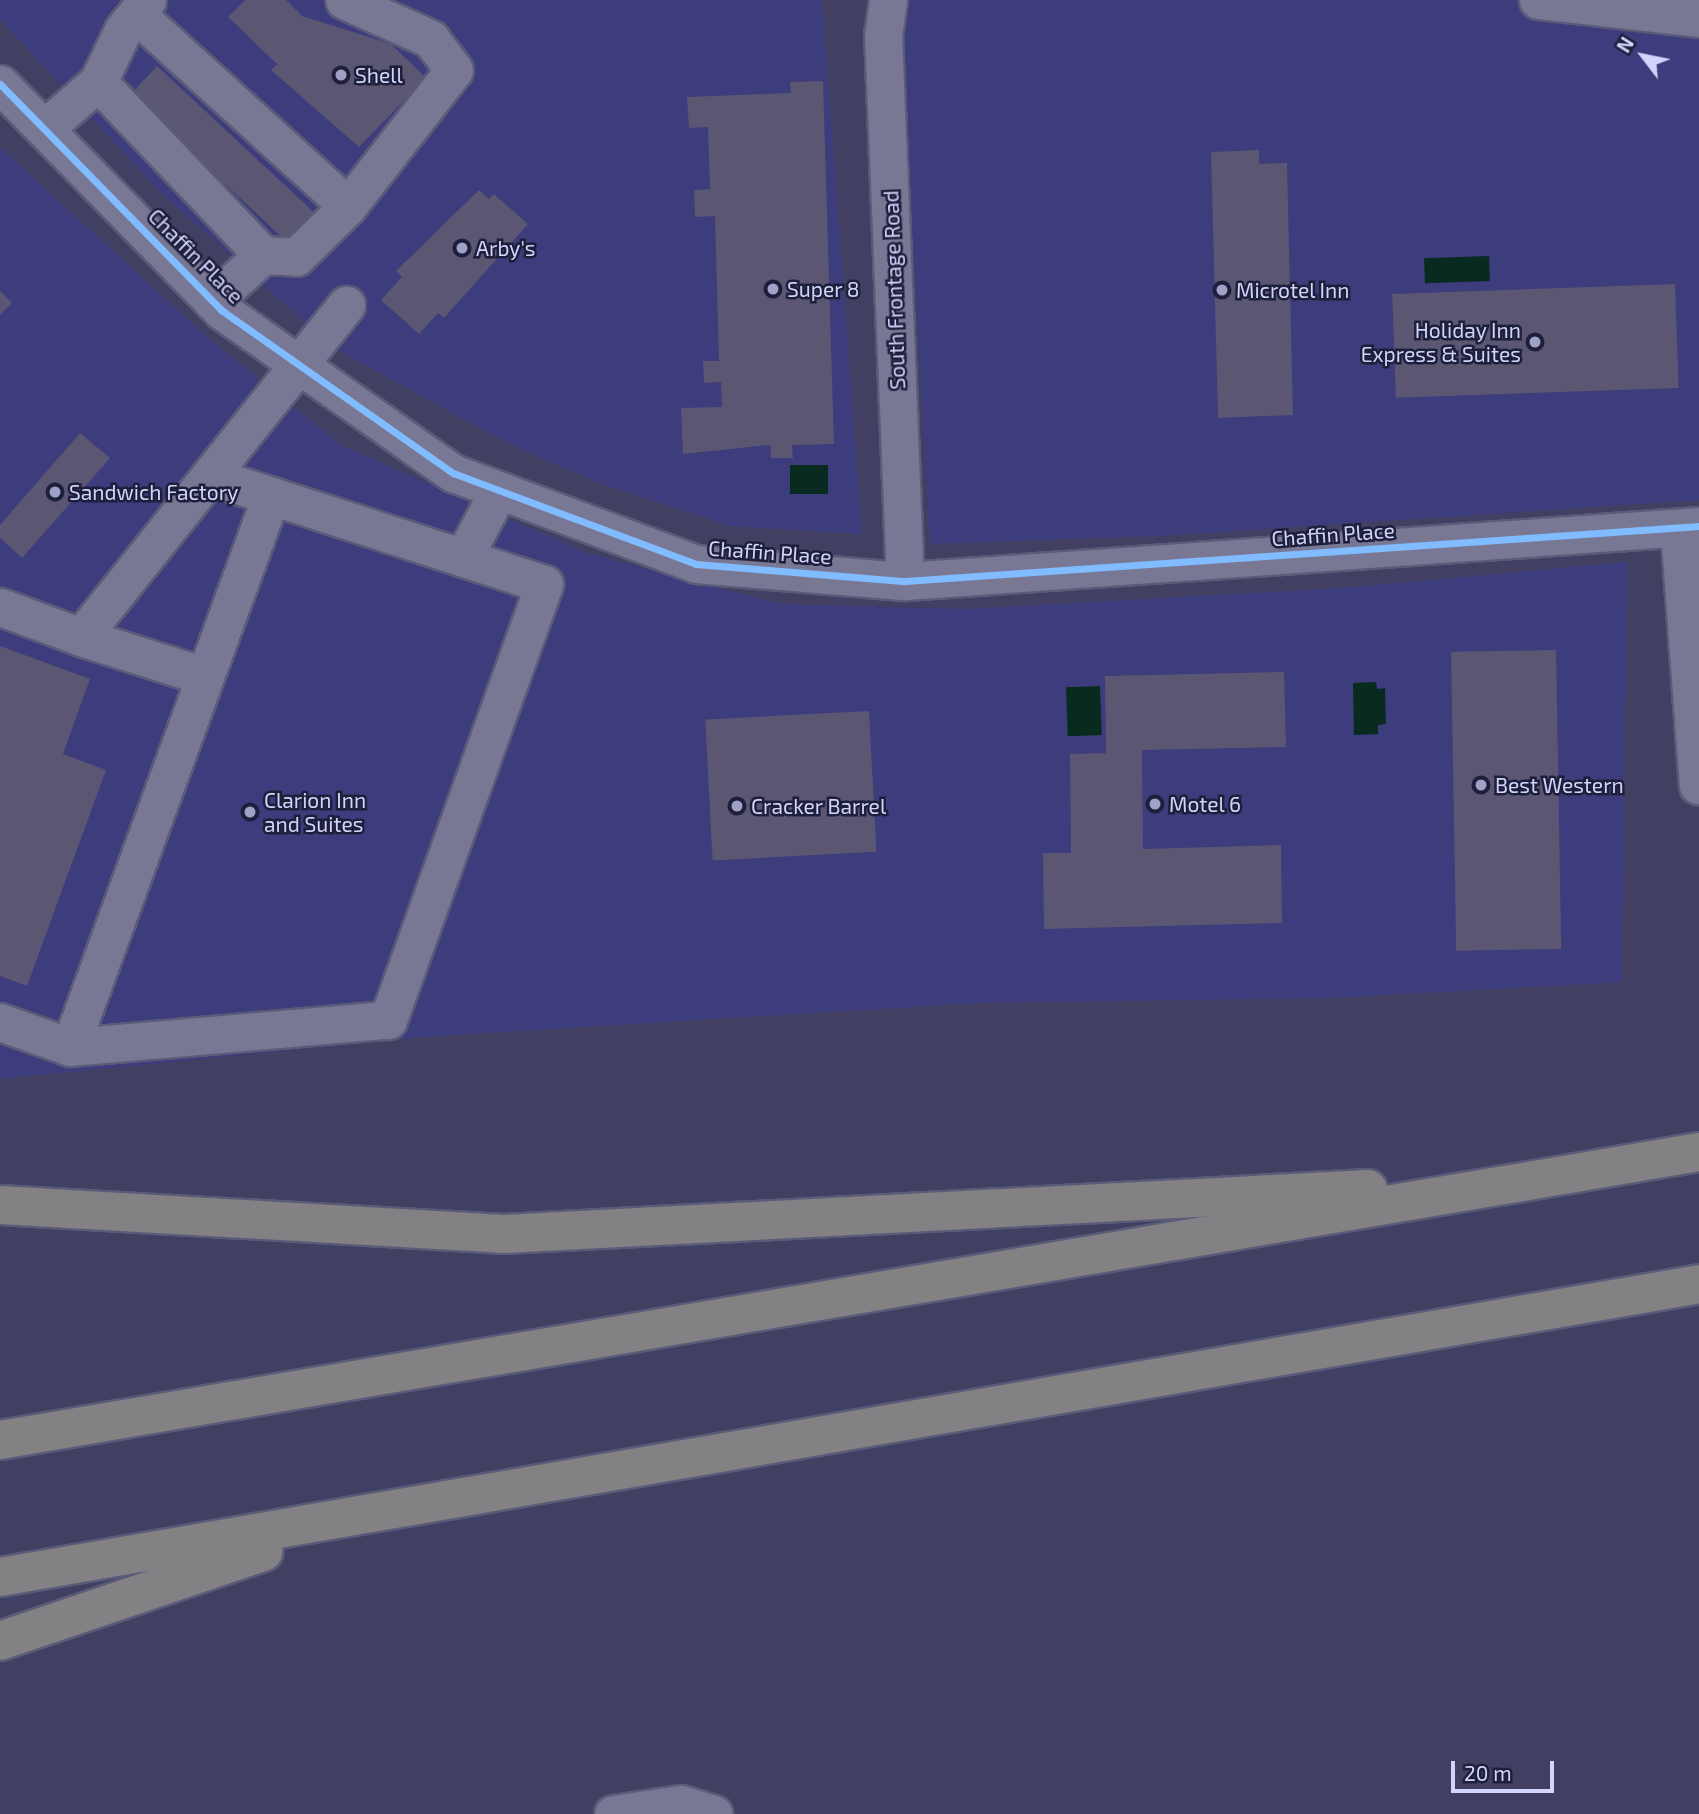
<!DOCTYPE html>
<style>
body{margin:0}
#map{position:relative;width:1699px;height:1814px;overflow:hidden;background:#414063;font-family:"Exo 2",sans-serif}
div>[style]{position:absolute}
.built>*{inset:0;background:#3d3c7d}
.water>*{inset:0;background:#092a1f;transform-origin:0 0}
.building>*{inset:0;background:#5b5672;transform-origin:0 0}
.roads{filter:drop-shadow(2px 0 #5a5b78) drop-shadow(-2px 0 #5a5b78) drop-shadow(0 2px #5a5b78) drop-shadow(0 -2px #5a5b78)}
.minor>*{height:37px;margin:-18.5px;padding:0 18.5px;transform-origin:18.5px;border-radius:18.5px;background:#787894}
.highway>*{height:38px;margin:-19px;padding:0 19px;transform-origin:19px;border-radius:19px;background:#838184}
.cycleway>*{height:7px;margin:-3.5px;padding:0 3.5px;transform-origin:3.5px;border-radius:3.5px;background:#80bcff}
.dots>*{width:19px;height:19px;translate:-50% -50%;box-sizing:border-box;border:4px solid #1e1f3b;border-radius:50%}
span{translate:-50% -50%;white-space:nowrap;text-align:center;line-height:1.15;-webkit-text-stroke:5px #1e1f3b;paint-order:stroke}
.poi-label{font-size:21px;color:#d1d5fb}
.left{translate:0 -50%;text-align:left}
.right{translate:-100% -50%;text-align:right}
.street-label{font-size:21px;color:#d1d5fb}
.north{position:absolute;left:1608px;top:21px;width:70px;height:70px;-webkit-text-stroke:5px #1e1f3b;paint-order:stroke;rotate:302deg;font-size:19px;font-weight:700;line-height:28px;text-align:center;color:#d1d5fb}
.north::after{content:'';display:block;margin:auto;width:24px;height:32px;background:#d1d5fb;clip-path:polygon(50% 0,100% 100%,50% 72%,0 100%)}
.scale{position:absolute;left:1451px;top:1761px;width:103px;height:32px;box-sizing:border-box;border:4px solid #d1d5fb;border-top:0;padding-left:9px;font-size:21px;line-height:24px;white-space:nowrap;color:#d1d5fb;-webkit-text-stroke:5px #1e1f3b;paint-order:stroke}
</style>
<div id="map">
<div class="built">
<div style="clip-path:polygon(0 0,822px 0,862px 534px,730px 526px,599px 483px,509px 444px,334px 348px,164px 196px,0 19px)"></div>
<div style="clip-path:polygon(899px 0,1699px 0,1699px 500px,1158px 536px,930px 544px)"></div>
<div style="clip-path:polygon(0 147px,208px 338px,341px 445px,587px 553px,779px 604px,966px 609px,1341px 588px,1627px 562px,1622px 982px,1334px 998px,978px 1003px,423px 1037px,0 1079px)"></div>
</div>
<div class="water">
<div style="left:1489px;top:256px;width:25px;height:65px;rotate:88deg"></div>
<div style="left:790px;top:465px;width:38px;height:29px"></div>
<div style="clip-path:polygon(1376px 682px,1377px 689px,1385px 688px,1386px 724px,1378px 725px,1378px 734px,1354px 735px,1353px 683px)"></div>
<div style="left:1100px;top:686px;width:49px;height:34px;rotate:88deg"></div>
</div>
<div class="building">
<div style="clip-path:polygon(245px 0,286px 0,302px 16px,391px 44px,426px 78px,359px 147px,271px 70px,277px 64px,228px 17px)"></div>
<div style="left:157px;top:66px;width:219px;height:40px;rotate:43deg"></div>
<div style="clip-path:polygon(823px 81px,834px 444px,792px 445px,793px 458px,771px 458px,770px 445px,683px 454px,681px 408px,722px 407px,721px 382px,704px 383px,703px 361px,719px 361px,715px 216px,695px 217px,694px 190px,710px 189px,708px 127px,689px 128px,687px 97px,791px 93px,790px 82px)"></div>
<div style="clip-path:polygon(1259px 150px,1259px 164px,1287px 163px,1293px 415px,1218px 418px,1211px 152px)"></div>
<div style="clip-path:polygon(479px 190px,489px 199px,494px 194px,528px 224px,444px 318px,438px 313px,419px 334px,381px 300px,402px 277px,396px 271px)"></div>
<div style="left:1675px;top:284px;width:104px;height:283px;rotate:88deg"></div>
<div style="clip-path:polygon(0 291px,12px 303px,0 315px)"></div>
<div style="clip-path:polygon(80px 433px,110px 458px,22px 558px,0 538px,0 525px)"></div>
<div style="clip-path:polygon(0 646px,90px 679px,63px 754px,106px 770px,27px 986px,0 976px)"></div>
<div style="left:1556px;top:650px;width:299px;height:105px;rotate:89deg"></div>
<div style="clip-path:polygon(1284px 672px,1286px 747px,1142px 750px,1143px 849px,1281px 845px,1282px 923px,1044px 929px,1043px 853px,1071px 853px,1070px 754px,1106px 753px,1105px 676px)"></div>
<div style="left:869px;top:711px;width:141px;height:164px;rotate:87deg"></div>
</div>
<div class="roads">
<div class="minor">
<div style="left:888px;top:0;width:34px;rotate:98deg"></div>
<div style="left:883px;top:34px;width:547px;rotate:87.7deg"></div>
<div style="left:1538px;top:0;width:162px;rotate:6.4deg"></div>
<div style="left:136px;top:14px;width:286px;rotate:42.2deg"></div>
<div style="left:98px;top:82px;width:239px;rotate:46.4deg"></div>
<div style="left:263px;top:255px;width:33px;rotate:3deg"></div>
<div style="left:296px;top:257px;width:73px;rotate:-44.4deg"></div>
<div style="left:348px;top:206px;width:172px;rotate:-52.1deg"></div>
<div style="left:454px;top:70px;width:39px;rotate:-127deg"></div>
<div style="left:431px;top:39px;width:95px;rotate:-155.9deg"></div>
<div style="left:0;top:84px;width:316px;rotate:45.6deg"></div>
<div style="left:221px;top:310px;width:284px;rotate:35.1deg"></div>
<div style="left:453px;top:473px;width:259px;rotate:20.5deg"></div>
<div style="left:696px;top:564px;width:210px;rotate:4.7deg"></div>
<div style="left:905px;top:581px;width:796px;rotate:-3.96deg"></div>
<div style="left:45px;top:128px;width:70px;rotate:-41deg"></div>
<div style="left:98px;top:82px;width:58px;rotate:-64.3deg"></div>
<div style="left:123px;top:30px;width:38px;rotate:-51deg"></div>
<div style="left:212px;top:301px;width:69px;rotate:-42deg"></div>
<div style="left:1679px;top:528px;width:258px;rotate:85.8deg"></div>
<div style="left:463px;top:558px;width:75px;rotate:-62.1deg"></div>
<div style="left:0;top:607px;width:86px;rotate:20.3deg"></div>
<div style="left:81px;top:637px;width:425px;rotate:-51.4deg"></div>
<div style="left:81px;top:637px;width:129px;rotate:17.6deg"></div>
<div style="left:0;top:1022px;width:74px;rotate:19.7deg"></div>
<div style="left:70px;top:1047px;width:587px;rotate:-69.96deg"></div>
<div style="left:70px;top:1047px;width:319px;rotate:-4.9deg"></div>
<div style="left:388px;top:1020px;width:463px;rotate:-70.3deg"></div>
<div style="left:544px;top:584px;width:351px;rotate:-162.1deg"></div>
<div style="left:613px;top:1814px;width:69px;rotate:-8.4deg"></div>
<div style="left:681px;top:1804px;width:34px;rotate:17deg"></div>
</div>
<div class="highway">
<div style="left:0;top:1205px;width:505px;rotate:3.29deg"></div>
<div style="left:504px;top:1234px;width:865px;rotate:-2.98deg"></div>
<div style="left:0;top:1440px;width:1723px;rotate:-9.62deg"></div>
<div style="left:0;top:1577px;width:1724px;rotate:-9.78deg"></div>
<div style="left:0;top:1641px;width:278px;rotate:-18.7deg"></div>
</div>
</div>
<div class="cycleway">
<div style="left:0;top:84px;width:316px;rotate:45.6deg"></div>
<div style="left:221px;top:310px;width:284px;rotate:35.1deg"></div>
<div style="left:453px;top:473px;width:259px;rotate:20.5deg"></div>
<div style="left:696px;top:564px;width:210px;rotate:4.7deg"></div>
<div style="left:905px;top:581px;width:796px;rotate:-3.96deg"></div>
</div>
<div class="dots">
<div style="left:341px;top:75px;background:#9fa1c6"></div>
<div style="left:462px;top:248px;background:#9fa1c6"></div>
<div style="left:773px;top:289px;background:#9fa1c6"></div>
<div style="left:1222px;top:290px;background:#9fa1c6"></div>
<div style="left:1535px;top:342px;background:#9fa1c6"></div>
<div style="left:55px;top:492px;background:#9fa1c6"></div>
<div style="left:1481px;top:785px;background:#9fa1c6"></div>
<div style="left:1155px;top:804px;background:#9fa1c6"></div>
<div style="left:737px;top:806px;background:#9fa1c6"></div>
<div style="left:250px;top:812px;background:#9fa1c6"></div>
</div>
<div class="poi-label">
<span class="left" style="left:355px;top:75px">Shell</span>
<span class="left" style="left:476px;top:248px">Arby's</span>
<span class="left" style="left:787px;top:289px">Super 8</span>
<span class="left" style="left:1236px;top:290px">Microtel Inn</span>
<span class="right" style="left:1521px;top:342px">Holiday Inn<br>Express &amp; Suites</span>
<span class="left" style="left:69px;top:492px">Sandwich Factory</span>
<span class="left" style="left:1495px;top:785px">Best Western</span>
<span class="left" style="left:264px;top:812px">Clarion Inn<br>and Suites</span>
<span class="left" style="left:1169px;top:804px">Motel 6</span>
<span class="left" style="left:751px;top:806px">Cracker Barrel</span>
</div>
<div class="street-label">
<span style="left:196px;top:256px;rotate:45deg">Chaffin Place</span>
<span style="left:894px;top:290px;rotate:-92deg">South Frontage Road</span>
<span style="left:1333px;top:534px;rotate:-4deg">Chaffin Place</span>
<span style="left:770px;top:552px;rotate:4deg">Chaffin Place</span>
</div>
<div class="north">N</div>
<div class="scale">20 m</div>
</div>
